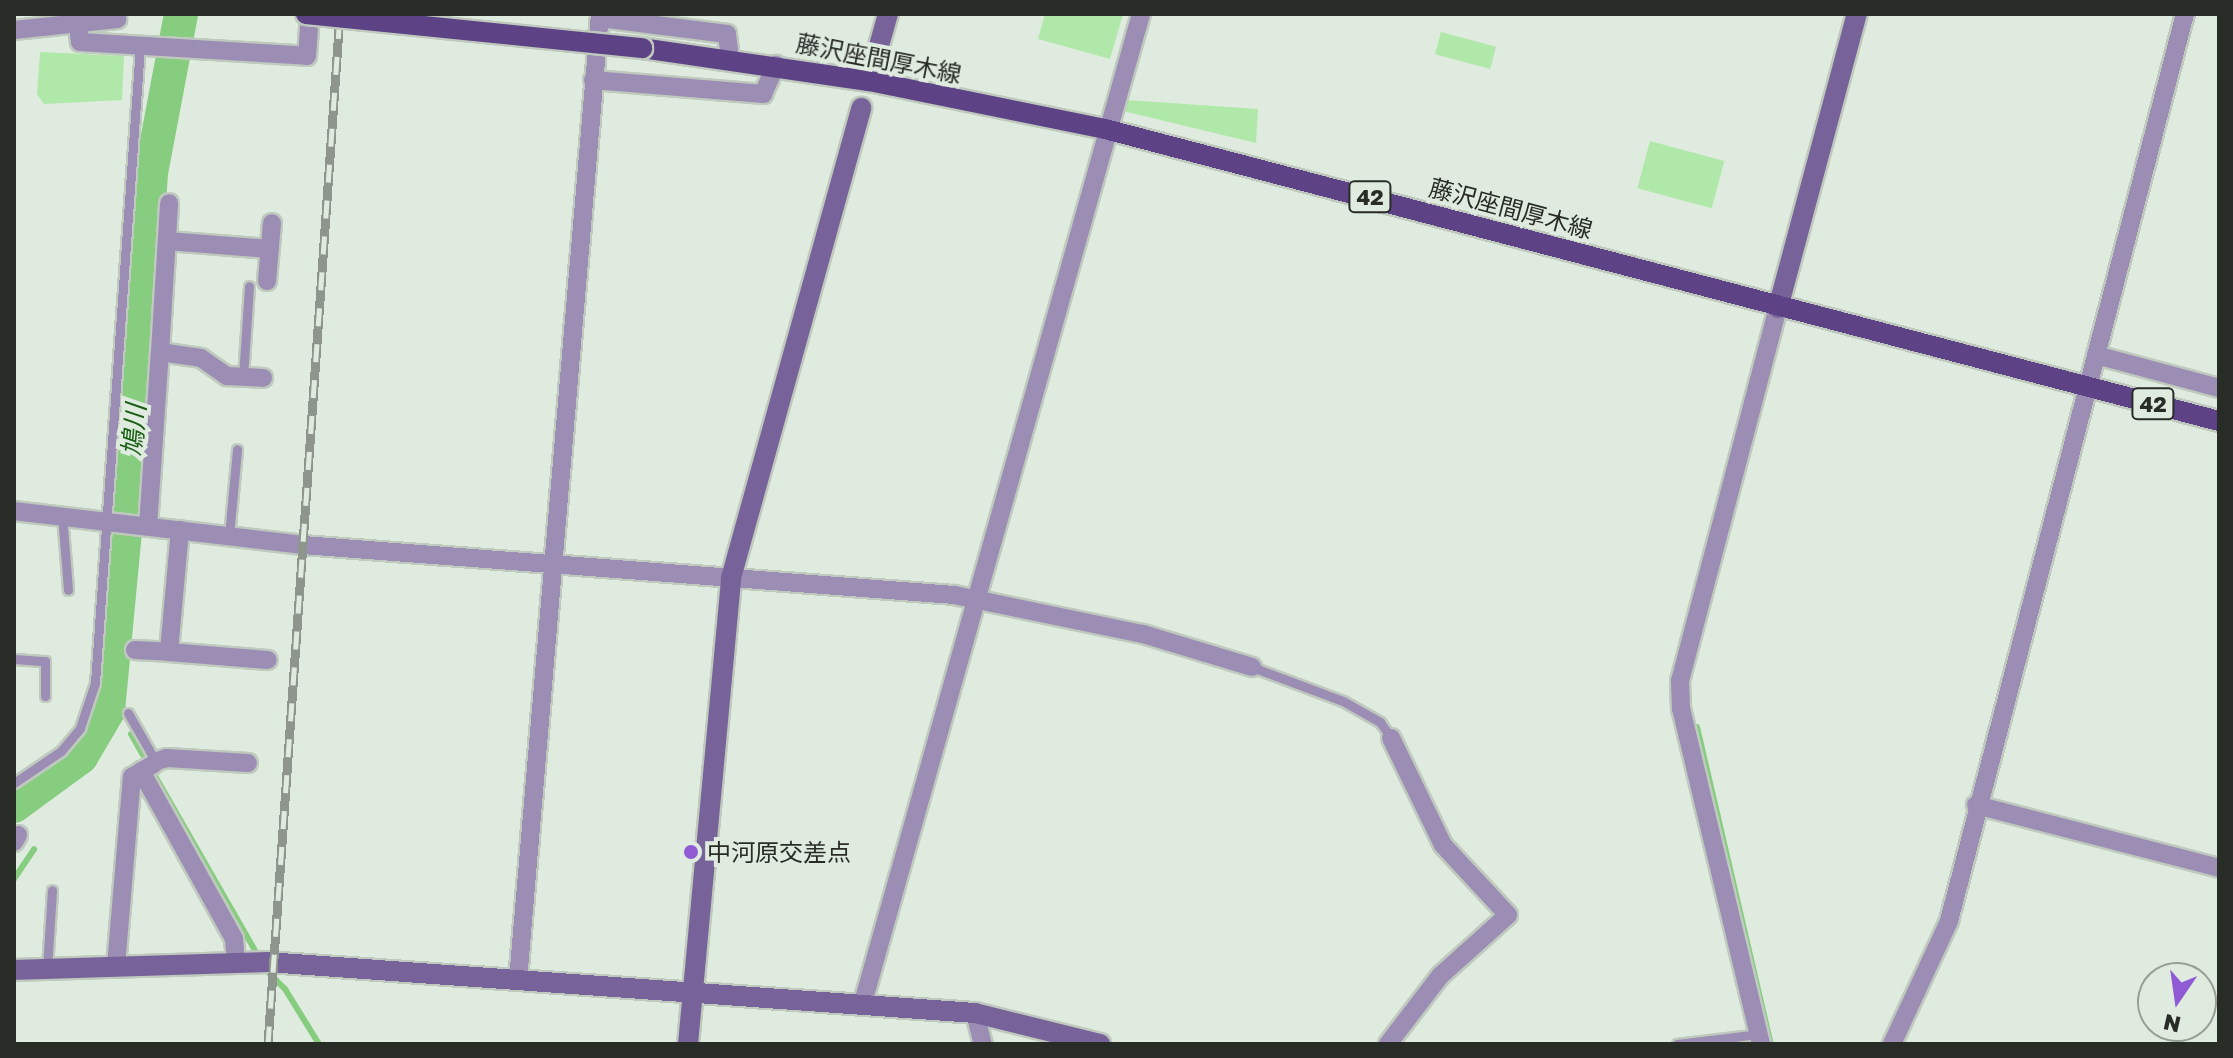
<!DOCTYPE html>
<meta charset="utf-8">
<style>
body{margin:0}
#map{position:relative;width:2233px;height:1058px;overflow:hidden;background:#e0ebdf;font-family:"Golos Text","Noto Sans JP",sans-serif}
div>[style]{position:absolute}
.green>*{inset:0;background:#afe8a9;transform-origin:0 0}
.stream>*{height:6px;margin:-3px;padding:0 3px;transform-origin:3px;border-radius:3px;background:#87cd80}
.river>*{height:34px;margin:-17px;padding:0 17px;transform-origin:17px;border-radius:17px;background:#87cd80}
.roads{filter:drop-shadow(2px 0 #bfc9be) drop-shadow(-2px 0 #bfc9be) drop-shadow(0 2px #bfc9be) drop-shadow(0 -2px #bfc9be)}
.lane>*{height:9px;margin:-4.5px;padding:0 4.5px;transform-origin:4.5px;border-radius:4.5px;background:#9b8db4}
.street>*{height:18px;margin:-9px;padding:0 9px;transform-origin:9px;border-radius:9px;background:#9b8db4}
.secondary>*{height:20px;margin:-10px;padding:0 10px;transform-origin:10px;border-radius:10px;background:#776299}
.primary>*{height:20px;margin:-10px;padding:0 10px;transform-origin:10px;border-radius:10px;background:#5d4285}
.rail>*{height:9px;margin-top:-4.5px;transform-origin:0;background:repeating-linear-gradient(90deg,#e0ebdf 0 18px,#8d958c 0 36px);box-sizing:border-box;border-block:2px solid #8d958c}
.bridges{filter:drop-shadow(2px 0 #bfc9be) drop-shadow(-2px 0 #bfc9be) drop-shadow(0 2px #bfc9be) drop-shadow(0 -2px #bfc9be)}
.primary-bridge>*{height:20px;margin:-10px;padding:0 10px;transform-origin:10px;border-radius:10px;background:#5d4285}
.dots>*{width:22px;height:22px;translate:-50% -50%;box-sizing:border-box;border:4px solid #e0ebdf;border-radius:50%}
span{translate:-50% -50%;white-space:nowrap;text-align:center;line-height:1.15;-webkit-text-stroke:8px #e0ebdf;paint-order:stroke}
.shield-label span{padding:2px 6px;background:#e0ebdf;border:2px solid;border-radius:6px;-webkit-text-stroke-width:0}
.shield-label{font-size:22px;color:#282c27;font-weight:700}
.street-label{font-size:24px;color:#282c27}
.poi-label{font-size:24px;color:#282c27}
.left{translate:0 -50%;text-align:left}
.water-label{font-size:26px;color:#175e13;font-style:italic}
.frame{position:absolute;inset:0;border:16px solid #282c27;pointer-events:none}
.north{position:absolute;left:2137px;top:962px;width:80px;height:80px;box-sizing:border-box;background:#e0ebdf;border:2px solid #969f95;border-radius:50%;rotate:193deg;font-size:22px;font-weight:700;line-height:32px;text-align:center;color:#282c27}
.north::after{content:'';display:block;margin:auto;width:28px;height:36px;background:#8f5ad3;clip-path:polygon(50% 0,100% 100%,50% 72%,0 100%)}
</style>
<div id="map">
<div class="green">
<div style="clip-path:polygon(1045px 14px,1123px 14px,1110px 59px,1038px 39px)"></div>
<div style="left:1441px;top:32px;width:57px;height:23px;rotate:15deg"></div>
<div style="clip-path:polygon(40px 52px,124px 56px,122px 100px,44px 104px,37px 94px)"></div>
<div style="clip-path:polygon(1126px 100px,1258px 109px,1256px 143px,1123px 111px)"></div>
<div style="left:1650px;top:141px;width:77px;height:49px;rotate:15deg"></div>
</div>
<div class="stream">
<div style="left:109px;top:702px;width:13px;rotate:58deg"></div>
<div style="left:1697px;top:727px;width:326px;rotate:76.9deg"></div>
<div style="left:131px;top:734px;width:272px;rotate:60.2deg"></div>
<div style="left:266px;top:970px;width:27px;rotate:45deg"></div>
<div style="left:285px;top:989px;width:65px;rotate:58.3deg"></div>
<div style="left:14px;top:879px;width:36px;rotate:-56deg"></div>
</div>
<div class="river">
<div style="left:14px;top:806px;width:83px;rotate:-36.2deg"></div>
<div style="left:81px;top:757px;width:53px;rotate:-59.6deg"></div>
<div style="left:108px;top:711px;width:352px;rotate:-84.6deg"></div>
<div style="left:141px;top:361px;width:188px;rotate:-87deg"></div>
<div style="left:151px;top:173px;width:162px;rotate:-79.3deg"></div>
</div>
<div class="roads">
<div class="lane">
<div style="left:243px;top:377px;width:91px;rotate:-86.2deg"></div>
<div style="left:62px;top:515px;width:75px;rotate:85.4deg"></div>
<div style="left:229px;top:536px;width:87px;rotate:-84.7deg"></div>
<div style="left:14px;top:659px;width:31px;rotate:4deg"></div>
<div style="left:45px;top:661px;width:35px;rotate:90deg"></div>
<div style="left:1252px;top:667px;width:97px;rotate:20.5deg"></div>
<div style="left:1343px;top:701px;width:43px;rotate:29.6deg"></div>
<div style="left:1380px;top:722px;width:19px;rotate:55deg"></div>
<div style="left:128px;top:713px;width:56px;rotate:60.3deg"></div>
<div style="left:14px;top:783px;width:57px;rotate:-34.2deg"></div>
<div style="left:61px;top:751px;width:30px;rotate:-50deg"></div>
<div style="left:80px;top:728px;width:47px;rotate:-71.6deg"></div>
<div style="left:95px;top:683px;width:639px;rotate:-85.96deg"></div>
<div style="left:47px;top:968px;width:78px;rotate:-86.3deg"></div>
<div style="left:1677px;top:1044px;width:83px;rotate:-7deg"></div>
</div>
<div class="street">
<div style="left:600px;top:18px;width:128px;rotate:7.2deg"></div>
<div style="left:727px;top:34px;width:25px;rotate:83deg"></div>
<div style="left:78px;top:24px;width:18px;rotate:84deg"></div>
<div style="left:80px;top:42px;width:227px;rotate:3.5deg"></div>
<div style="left:307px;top:56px;width:42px;rotate:-85.9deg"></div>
<div style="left:14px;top:30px;width:104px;rotate:-6.1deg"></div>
<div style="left:117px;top:19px;width:5px;rotate:-90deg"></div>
<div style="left:593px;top:80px;width:171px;rotate:4.7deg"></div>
<div style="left:763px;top:94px;width:32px;rotate:-66deg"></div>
<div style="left:167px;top:241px;width:103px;rotate:4.4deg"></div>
<div style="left:267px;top:281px;width:58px;rotate:-85.1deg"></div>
<div style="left:160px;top:352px;width:149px;rotate:-86.5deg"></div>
<div style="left:2096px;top:355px;width:127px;rotate:15deg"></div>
<div style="left:14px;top:511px;width:291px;rotate:6.7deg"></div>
<div style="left:303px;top:545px;width:653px;rotate:4.39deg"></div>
<div style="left:954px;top:595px;width:193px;rotate:11.7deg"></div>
<div style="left:1143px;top:634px;width:114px;rotate:16.8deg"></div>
<div style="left:148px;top:526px;width:174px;rotate:-86.1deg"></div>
<div style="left:160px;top:352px;width:41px;rotate:8.3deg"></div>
<div style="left:201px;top:358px;width:32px;rotate:35deg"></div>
<div style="left:227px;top:376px;width:36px;rotate:3deg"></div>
<div style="left:180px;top:530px;width:122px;rotate:95.2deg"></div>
<div style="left:169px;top:652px;width:99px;rotate:4.6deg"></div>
<div style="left:135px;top:650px;width:34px;rotate:3deg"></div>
<div style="left:157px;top:761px;width:10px;rotate:-17deg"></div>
<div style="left:167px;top:758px;width:81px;rotate:3.5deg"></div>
<div style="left:141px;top:771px;width:192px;rotate:61deg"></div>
<div style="left:234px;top:939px;width:23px;rotate:85deg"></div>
<div style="left:1976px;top:805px;width:251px;rotate:14.5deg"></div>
<div style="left:14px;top:842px;width:8px;rotate:-60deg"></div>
<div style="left:116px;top:966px;width:190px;rotate:-85.2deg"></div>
<div style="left:132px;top:777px;width:26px;rotate:-31deg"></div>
<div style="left:518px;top:980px;width:969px;rotate:-85.15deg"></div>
<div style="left:862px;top:1006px;width:1030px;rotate:-74.29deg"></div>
<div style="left:975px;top:1013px;width:32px;rotate:76deg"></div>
<div style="left:1388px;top:1044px;width:86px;rotate:-52.6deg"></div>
<div style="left:1440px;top:976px;width:91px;rotate:-41.9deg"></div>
<div style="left:1508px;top:915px;width:96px;rotate:-132.9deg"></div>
<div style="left:1443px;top:845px;width:119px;rotate:-115.9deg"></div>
<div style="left:1761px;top:1044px;width:344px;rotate:-103.4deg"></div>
<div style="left:1681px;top:709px;width:28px;rotate:-92deg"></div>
<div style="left:1680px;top:681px;width:386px;rotate:-75.3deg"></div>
<div style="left:1892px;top:1044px;width:136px;rotate:-65.1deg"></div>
<div style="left:1949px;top:921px;width:937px;rotate:-75.42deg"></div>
</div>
<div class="secondary">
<div style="left:869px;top:81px;width:70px;rotate:-74.2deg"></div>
<div style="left:1778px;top:308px;width:304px;rotate:-75deg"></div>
<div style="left:14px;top:970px;width:253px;rotate:-1.8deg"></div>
<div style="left:267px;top:962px;width:710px;rotate:4.12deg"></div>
<div style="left:975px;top:1013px;width:129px;rotate:13.9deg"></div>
<div style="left:688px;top:1044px;width:468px;rotate:-84.7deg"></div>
<div style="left:731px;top:578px;width:488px;rotate:-74.5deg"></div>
</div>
<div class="primary">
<div style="left:642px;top:48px;width:229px;rotate:8.3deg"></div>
<div style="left:869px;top:81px;width:241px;rotate:11.5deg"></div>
<div style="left:1105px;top:129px;width:1152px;rotate:14.69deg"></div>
</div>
</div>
<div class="rail">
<div style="left:268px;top:1044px;width:1033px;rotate:-86deg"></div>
</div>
<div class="bridges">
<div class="primary-bridge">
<div style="left:306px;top:14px;width:338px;rotate:5.8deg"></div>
</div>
</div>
<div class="dots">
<div style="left:691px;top:852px;background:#8f5ad3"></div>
</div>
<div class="shield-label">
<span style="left:1370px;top:197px">42</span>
<span style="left:2153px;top:404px">42</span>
</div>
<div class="street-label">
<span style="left:879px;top:58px;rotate:11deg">藤沢座間厚木線</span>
<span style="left:1511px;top:208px;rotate:15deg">藤沢座間厚木線</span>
</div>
<div class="poi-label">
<span class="left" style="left:707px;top:852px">中河原交差点</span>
</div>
<div class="water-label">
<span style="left:134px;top:430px;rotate:-85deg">鳩川</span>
</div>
<div class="frame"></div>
<div class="north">N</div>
</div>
